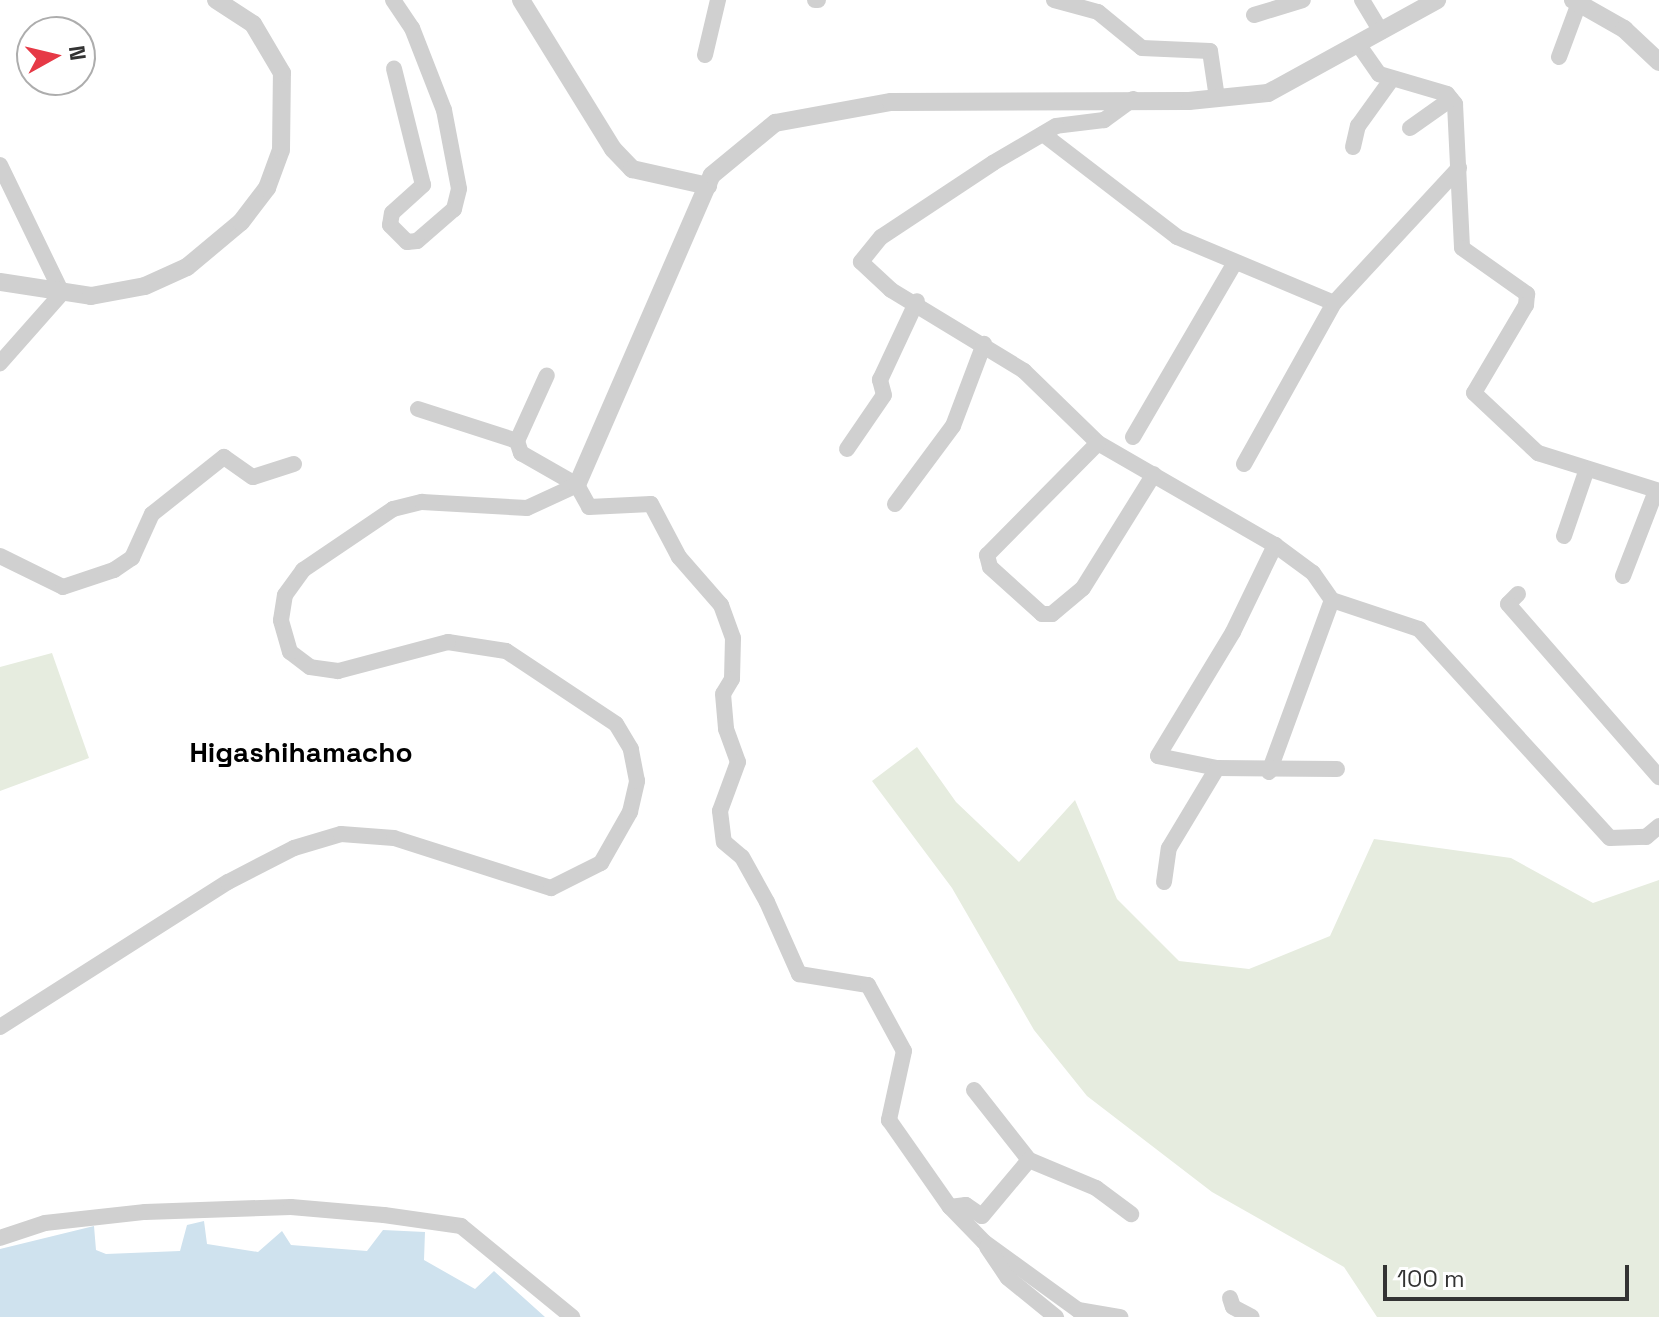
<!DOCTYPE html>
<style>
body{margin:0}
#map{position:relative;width:1659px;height:1317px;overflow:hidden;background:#fff;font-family:"Space Grotesk",sans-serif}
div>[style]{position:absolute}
.green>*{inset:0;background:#e6ecdf}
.water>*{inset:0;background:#cfe2ee}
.minor>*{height:16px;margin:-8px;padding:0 8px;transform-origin:8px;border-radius:8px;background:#d0d0d0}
.tertiary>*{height:18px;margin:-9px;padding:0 9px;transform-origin:9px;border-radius:9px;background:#d0d0d0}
span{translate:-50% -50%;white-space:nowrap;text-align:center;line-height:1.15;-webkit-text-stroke:8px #fff;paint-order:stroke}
.quarter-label{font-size:28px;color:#000;font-weight:700}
.north{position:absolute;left:16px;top:16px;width:80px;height:80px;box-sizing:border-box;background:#fff;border:2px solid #adadad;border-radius:50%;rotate:82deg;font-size:22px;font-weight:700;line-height:32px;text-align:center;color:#333}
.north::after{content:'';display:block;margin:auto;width:28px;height:36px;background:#e63946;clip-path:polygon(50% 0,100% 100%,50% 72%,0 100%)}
.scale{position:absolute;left:1383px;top:1265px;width:246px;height:36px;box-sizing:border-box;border:4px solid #333;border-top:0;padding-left:10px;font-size:24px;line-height:28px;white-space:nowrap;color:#333;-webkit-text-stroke:6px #fff;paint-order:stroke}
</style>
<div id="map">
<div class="green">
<div style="clip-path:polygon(52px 653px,89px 758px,0 791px,0 667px)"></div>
<div style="clip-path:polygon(917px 747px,956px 802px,1019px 862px,1075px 800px,1117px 899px,1179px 961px,1249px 969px,1330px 936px,1374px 839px,1511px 858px,1593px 903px,1659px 880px,1659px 1317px,1377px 1317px,1344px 1267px,1212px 1192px,1087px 1096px,1034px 1030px,952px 888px,872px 781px)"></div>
</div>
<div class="water">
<div style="clip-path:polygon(204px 1221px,207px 1244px,258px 1252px,282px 1231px,291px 1245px,367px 1251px,383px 1230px,425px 1232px,424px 1260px,475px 1289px,494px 1271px,545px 1317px,0 1317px,0 1249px,94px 1226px,96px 1250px,106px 1254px,180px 1251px,187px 1225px)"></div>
</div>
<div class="minor">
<div style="left:393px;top:0;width:34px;rotate:56deg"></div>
<div style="left:412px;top:28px;width:88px;rotate:68.7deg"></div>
<div style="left:444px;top:110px;width:80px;rotate:79.2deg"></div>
<div style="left:459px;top:189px;width:21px;rotate:104deg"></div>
<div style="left:454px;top:209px;width:49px;rotate:139.1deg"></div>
<div style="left:417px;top:241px;width:10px;rotate:174deg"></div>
<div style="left:407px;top:242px;width:24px;rotate:-135deg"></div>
<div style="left:390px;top:225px;width:12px;rotate:-81deg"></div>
<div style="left:392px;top:213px;width:42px;rotate:-42.1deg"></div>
<div style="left:423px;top:185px;width:120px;rotate:-104deg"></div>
<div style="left:815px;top:0;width:3px"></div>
<div style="left:1054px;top:0;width:46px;rotate:15.3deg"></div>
<div style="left:1098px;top:12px;width:57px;rotate:39.3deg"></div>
<div style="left:1142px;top:48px;width:68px;rotate:2.5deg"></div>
<div style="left:1210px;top:51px;width:48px;rotate:81.5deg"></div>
<div style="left:1362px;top:0;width:37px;rotate:59deg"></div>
<div style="left:1254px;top:15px;width:51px;rotate:-17deg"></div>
<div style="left:1358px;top:44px;width:37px;rotate:55deg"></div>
<div style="left:1379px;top:74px;width:71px;rotate:16.4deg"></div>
<div style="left:1447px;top:94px;width:13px;rotate:51deg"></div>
<div style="left:1455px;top:104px;width:144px;rotate:87.2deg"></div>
<div style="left:1462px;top:248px;width:80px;rotate:35.3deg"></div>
<div style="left:1527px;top:294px;width:11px;rotate:95deg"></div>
<div style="left:1526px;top:305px;width:102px;rotate:120.6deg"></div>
<div style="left:1474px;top:393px;width:88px;rotate:43.2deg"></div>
<div style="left:1538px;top:453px;width:127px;rotate:17.4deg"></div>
<div style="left:705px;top:55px;width:57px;rotate:-76.7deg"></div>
<div style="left:1559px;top:57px;width:58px;rotate:-69.7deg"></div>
<div style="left:1133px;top:99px;width:36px;rotate:144deg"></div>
<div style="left:1104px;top:120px;width:48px;rotate:172.9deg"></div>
<div style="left:1056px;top:126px;width:73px;rotate:149.6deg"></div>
<div style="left:993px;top:163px;width:134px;rotate:146.5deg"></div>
<div style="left:881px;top:237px;width:32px;rotate:129deg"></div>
<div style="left:861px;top:262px;width:41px;rotate:43deg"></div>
<div style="left:891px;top:290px;width:156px;rotate:31.3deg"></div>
<div style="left:1024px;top:371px;width:103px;rotate:44.2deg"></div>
<div style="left:1098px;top:443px;width:204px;rotate:30deg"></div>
<div style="left:1275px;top:545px;width:47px;rotate:36.4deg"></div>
<div style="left:1313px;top:573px;width:33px;rotate:55deg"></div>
<div style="left:1332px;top:600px;width:92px;rotate:18.4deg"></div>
<div style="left:1419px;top:629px;width:283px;rotate:47.6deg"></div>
<div style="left:1610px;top:838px;width:36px;rotate:-2deg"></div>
<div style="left:1646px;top:837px;width:17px;rotate:-40deg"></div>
<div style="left:1410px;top:128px;width:50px;rotate:-35.3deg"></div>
<div style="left:1043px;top:134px;width:169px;rotate:37.5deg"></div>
<div style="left:1177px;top:237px;width:170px;rotate:22.8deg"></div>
<div style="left:1353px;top:147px;width:22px;rotate:-77deg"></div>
<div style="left:1358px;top:126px;width:57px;rotate:-54.3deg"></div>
<div style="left:0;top:165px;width:142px;rotate:64.2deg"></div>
<div style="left:62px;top:293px;width:94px;rotate:131.5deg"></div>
<div style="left:418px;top:409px;width:104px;rotate:17.9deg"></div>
<div style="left:517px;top:441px;width:13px;rotate:72deg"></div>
<div style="left:521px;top:453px;width:64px;rotate:29.7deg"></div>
<div style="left:577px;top:485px;width:25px;rotate:61deg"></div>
<div style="left:589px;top:507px;width:62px;rotate:-2.8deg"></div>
<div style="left:651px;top:504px;width:60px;rotate:62.2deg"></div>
<div style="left:679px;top:557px;width:64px;rotate:48.8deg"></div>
<div style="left:721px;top:605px;width:35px;rotate:70deg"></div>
<div style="left:733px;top:638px;width:41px;rotate:91.4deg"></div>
<div style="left:732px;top:679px;width:17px;rotate:121deg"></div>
<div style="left:723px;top:694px;width:35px;rotate:85deg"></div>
<div style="left:726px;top:729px;width:35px;rotate:70deg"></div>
<div style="left:738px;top:762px;width:52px;rotate:110.2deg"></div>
<div style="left:720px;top:811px;width:31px;rotate:83deg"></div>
<div style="left:724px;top:842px;width:23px;rotate:40deg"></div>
<div style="left:742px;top:857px;width:51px;rotate:60.9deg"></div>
<div style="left:767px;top:902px;width:79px;rotate:66deg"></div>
<div style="left:799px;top:974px;width:70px;rotate:9.1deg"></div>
<div style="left:868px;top:985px;width:75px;rotate:61.4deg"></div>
<div style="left:904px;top:1051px;width:71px;rotate:102.3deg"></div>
<div style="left:889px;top:1120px;width:106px;rotate:55deg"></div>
<div style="left:950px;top:1207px;width:49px;rotate:45.8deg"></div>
<div style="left:984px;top:1242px;width:116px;rotate:35.9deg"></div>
<div style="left:1078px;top:1310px;width:43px;rotate:9.5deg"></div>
<div style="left:1133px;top:437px;width:200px;rotate:-59.7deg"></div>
<div style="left:517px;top:441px;width:72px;rotate:-65.6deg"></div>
<div style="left:1098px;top:443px;width:158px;rotate:134.7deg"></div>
<div style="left:987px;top:555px;width:12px;rotate:76deg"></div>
<div style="left:990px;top:567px;width:70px;rotate:42.1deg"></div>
<div style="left:1042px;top:614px;width:10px"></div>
<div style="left:1052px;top:614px;width:40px;rotate:-40deg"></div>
<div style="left:1083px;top:588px;width:134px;rotate:-58.1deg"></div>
<div style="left:847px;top:449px;width:65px;rotate:-55.6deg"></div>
<div style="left:884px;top:395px;width:16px;rotate:-105deg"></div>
<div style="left:880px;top:380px;width:87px;rotate:-64.9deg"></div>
<div style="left:1244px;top:464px;width:184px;rotate:-60.8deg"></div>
<div style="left:1334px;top:303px;width:184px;rotate:-47.2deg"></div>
<div style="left:895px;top:504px;width:97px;rotate:-53.4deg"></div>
<div style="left:953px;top:426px;width:88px;rotate:-69.3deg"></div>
<div style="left:1564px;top:536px;width:71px;rotate:-71.1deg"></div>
<div style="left:0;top:556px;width:70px;rotate:26.2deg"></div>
<div style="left:63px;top:587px;width:54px;rotate:-18.4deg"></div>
<div style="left:114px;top:570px;width:22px;rotate:-34deg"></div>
<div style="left:132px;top:558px;width:48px;rotate:-65.6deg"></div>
<div style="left:152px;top:514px;width:92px;rotate:-38.4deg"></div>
<div style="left:224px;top:457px;width:35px;rotate:35deg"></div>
<div style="left:253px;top:477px;width:43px;rotate:-17.6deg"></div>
<div style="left:1623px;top:576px;width:91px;rotate:-68.8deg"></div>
<div style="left:1518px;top:594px;width:14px;rotate:135deg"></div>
<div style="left:1508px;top:604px;width:230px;rotate:48.9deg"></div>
<div style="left:1217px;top:768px;width:60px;rotate:-168.5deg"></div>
<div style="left:1158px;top:756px;width:145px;rotate:-58.8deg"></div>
<div style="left:1233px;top:632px;width:97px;rotate:-64.2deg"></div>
<div style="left:1269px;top:772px;width:183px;rotate:-69.9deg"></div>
<div style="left:1164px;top:882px;width:34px;rotate:-82deg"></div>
<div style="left:1169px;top:848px;width:93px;rotate:-59deg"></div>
<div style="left:1217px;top:768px;width:120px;rotate:0.5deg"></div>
<div style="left:0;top:1027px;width:270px;rotate:-32.5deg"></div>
<div style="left:228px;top:882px;width:74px;rotate:-27.3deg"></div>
<div style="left:294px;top:848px;width:49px;rotate:-16.6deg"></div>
<div style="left:341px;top:834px;width:53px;rotate:4.3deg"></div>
<div style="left:394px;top:838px;width:165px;rotate:17.7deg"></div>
<div style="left:551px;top:888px;width:56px;rotate:-26.6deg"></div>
<div style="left:601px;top:863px;width:59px;rotate:-60.4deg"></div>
<div style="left:630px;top:812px;width:32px;rotate:-77deg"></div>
<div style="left:637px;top:781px;width:33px;rotate:-101deg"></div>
<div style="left:631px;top:749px;width:29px;rotate:-121deg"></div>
<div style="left:616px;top:724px;width:132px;rotate:-146.4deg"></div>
<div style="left:506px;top:651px;width:59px;rotate:-171.2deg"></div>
<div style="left:448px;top:642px;width:114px;rotate:165.2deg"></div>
<div style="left:338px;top:671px;width:28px;rotate:-172deg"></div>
<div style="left:310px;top:667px;width:25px;rotate:-143deg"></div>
<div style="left:290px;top:652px;width:33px;rotate:-106deg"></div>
<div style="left:281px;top:620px;width:25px;rotate:-81deg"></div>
<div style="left:285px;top:595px;width:31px;rotate:-54deg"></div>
<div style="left:303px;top:570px;width:109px;rotate:-34.1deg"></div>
<div style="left:393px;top:509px;width:30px;rotate:-14deg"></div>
<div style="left:422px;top:502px;width:105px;rotate:3.3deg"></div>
<div style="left:527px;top:508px;width:55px;rotate:-24.7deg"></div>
<div style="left:974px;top:1090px;width:89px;rotate:51.8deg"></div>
<div style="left:1029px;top:1160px;width:73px;rotate:22.7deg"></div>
<div style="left:1096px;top:1188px;width:44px;rotate:36.6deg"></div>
<div style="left:950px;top:1207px;width:16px;rotate:-7deg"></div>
<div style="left:966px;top:1205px;width:19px;rotate:35deg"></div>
<div style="left:982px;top:1216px;width:73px;rotate:-50deg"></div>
<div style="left:0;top:1238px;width:47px;rotate:-18.4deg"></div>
<div style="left:45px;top:1223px;width:101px;rotate:-6.3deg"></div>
<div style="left:145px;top:1212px;width:146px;rotate:-2deg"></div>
<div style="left:291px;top:1207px;width:93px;rotate:4.9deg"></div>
<div style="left:384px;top:1215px;width:78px;rotate:8.1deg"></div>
<div style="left:461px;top:1226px;width:144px;rotate:39.3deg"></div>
<div style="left:987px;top:1247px;width:37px;rotate:56deg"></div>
<div style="left:1008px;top:1278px;width:62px;rotate:39.1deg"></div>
<div style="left:1230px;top:1298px;width:9px;rotate:72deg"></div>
<div style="left:1233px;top:1307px;width:21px;rotate:28deg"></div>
</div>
<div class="tertiary">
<div style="left:521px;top:0;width:175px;rotate:58.3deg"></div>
<div style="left:613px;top:149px;width:28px;rotate:46deg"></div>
<div style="left:632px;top:169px;width:78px;rotate:12.6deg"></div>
<div style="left:1573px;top:0;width:59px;rotate:29.6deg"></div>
<div style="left:1624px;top:29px;width:48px;rotate:43.3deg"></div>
<div style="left:0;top:282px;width:92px;rotate:8.7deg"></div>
<div style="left:91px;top:296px;width:55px;rotate:-10.5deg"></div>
<div style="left:145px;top:286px;width:46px;rotate:-24.3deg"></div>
<div style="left:187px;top:267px;width:70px;rotate:-39.8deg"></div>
<div style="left:241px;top:222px;width:43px;rotate:-52.6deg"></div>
<div style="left:267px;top:188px;width:40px;rotate:-69.8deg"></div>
<div style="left:281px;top:150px;width:77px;rotate:-89.3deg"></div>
<div style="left:282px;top:73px;width:57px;rotate:-120.6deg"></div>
<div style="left:253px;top:24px;width:44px;rotate:-147deg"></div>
<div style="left:577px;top:485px;width:338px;rotate:-66.5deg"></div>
<div style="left:712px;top:175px;width:82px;rotate:-39.5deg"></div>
<div style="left:775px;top:123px;width:118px;rotate:-10.3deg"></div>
<div style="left:891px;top:102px;width:298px;rotate:-0.2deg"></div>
<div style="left:1189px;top:101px;width:79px;rotate:-5.8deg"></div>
<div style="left:1268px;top:93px;width:193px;rotate:-28.8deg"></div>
</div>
<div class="quarter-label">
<span style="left:301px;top:752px">Higashihamacho</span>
</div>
<div class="north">N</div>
<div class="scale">100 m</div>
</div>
